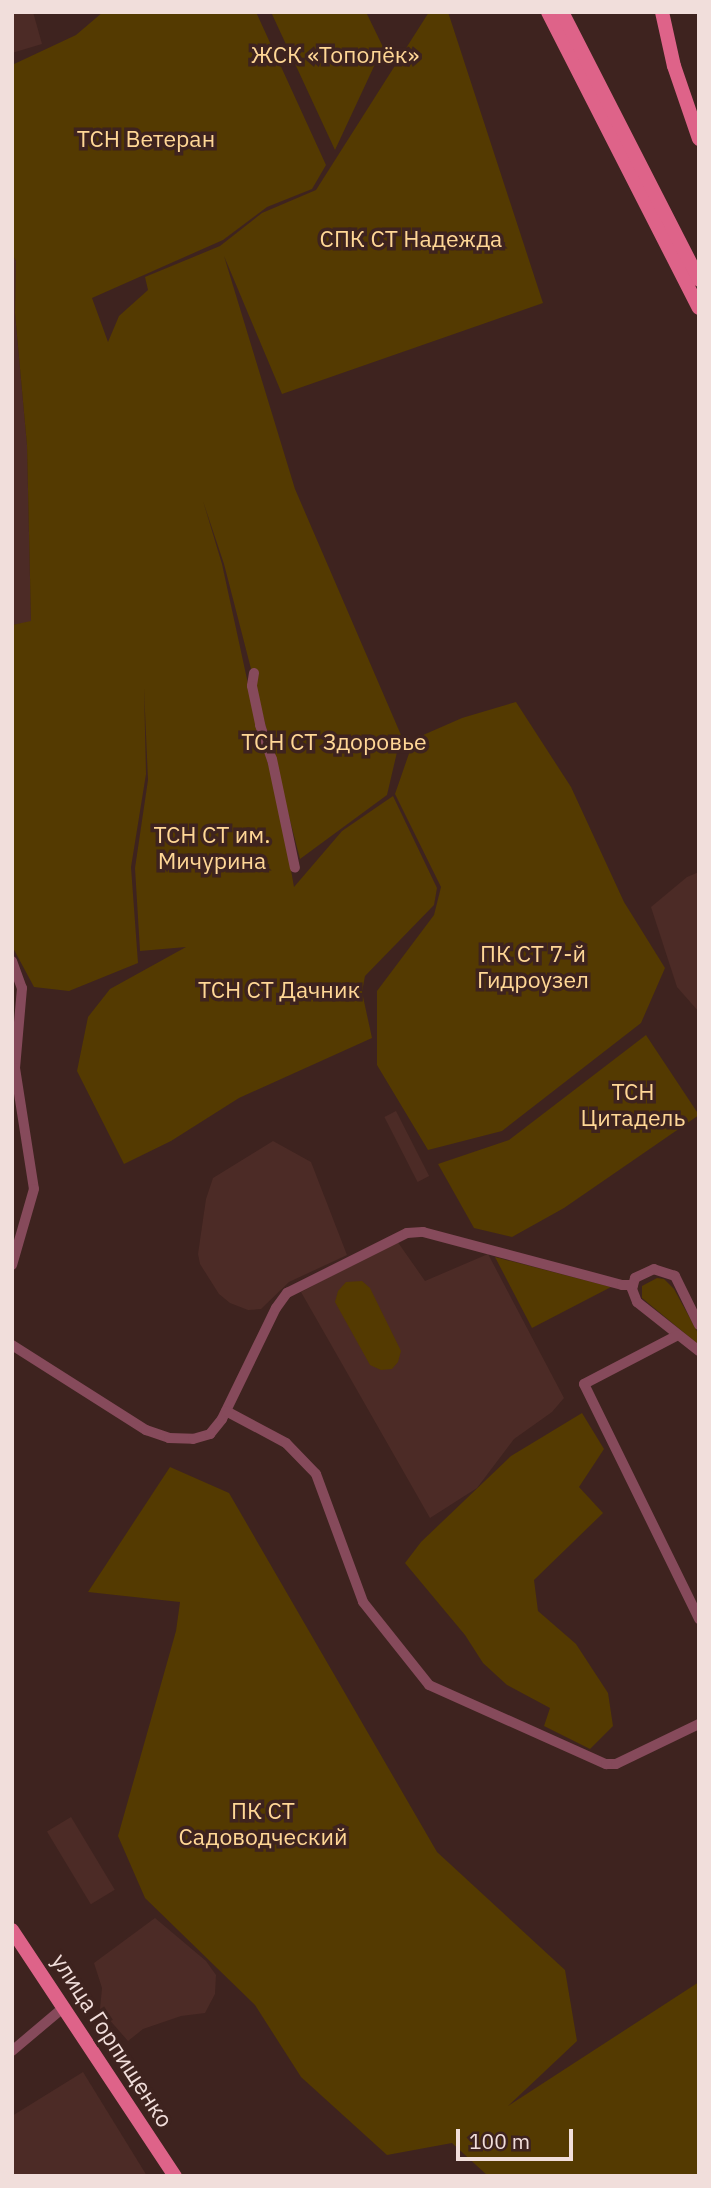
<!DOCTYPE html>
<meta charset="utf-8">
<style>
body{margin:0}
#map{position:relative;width:711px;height:2188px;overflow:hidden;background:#3e231f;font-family:"IBM Plex Sans",sans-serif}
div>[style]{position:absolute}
.built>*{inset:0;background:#4c2b26;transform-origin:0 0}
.green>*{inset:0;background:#543a01}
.minor>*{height:10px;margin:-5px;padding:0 5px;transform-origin:5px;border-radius:5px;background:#864a5b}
.major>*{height:14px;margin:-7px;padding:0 7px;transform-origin:7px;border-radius:7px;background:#de6389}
span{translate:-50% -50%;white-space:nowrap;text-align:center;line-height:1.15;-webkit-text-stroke:7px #3e231f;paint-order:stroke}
.park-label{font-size:23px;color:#ffd796}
.street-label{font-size:23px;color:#f1dedb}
.frame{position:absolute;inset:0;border:14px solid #f1dedb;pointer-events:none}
.scale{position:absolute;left:456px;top:2129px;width:117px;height:32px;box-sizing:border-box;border:4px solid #f1dedb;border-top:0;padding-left:9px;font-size:21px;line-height:24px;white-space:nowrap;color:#f1dedb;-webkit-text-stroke:5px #3e231f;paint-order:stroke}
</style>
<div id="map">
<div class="built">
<div style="clip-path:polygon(12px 12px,33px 12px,42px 44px,12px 53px)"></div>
<div style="clip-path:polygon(12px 253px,16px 261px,15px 313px,27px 445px,31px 622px,12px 625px)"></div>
<div style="clip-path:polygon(699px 872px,699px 1012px,677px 987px,651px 907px,687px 877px)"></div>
<div style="left:396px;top:1111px;width:73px;height:13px;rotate:63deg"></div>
<div style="clip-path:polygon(273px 1141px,311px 1162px,347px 1255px,289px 1282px,261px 1309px,248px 1310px,230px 1303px,219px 1294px,200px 1264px,198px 1254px,206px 1199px,213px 1178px)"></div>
<div style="clip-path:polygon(397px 1241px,425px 1281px,488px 1254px,564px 1398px,552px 1412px,514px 1439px,477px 1488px,430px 1518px,301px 1292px)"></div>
<div style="left:71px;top:1817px;width:85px;height:28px;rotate:59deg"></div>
<div style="clip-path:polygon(155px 1918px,206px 1961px,216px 1975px,215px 1994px,205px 2013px,181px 2016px,143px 2029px,128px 2041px,100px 2009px,102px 1988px,94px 1963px)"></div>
<div style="clip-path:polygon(83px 2072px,147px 2176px,12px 2176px,12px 2116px)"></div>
</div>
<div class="green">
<div style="clip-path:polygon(103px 12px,256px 12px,326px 165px,312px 189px,267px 207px,223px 240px,92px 298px,108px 342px,119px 316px,148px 290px,145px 277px,220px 246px,262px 213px,316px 190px,429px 12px,448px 12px,543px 303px,282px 394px,224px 256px,295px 489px,401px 735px,387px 795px,300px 859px,224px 564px,203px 501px,222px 564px,257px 725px,279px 802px,294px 887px,342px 831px,393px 796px,437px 888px,434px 905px,365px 976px,362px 992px,372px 1038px,239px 1098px,171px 1141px,124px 1164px,77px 1071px,88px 1017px,110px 989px,186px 947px,140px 951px,135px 868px,148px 780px,144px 688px,146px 774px,131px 867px,138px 963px,69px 991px,34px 987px,12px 946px,12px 625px,31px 621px,27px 445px,15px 313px,16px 261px,12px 254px,12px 65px,76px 35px)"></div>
<div style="clip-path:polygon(271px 12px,366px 12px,383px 47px,335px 150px)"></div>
<div style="clip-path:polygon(516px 702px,571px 787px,624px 902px,665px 968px,641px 1023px,502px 1131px,428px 1150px,377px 1065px,377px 991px,434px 915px,441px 887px,395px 794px,414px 739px,462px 718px)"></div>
<div style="clip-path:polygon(646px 1035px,699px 1115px,564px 1208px,512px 1237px,474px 1228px,438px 1164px,509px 1140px)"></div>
<div style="clip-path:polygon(495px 1257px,611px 1287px,532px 1328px)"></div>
<div style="clip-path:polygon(657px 1278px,664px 1279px,674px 1289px,699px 1335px,699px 1345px,642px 1298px,642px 1286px)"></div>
<div style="clip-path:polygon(362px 1281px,370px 1288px,401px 1351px,398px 1362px,392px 1369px,381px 1370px,370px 1365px,335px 1302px,338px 1291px,346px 1282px)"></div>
<div style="clip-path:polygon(582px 1413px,604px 1449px,579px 1487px,603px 1513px,534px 1580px,538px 1611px,576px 1644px,608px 1693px,613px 1726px,590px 1749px,544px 1726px,550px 1708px,507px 1685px,483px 1663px,465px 1635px,405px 1563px,421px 1542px,511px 1456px)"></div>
<div style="clip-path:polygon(170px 1467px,229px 1493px,437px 1852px,565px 1970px,577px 2041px,508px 2106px,699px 1982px,699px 2176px,488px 2176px,452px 2143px,387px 2155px,301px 2077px,255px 2005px,145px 1898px,118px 1836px,176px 1631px,180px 1602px,88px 1592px)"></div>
</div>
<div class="minor">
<div style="left:254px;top:673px;width:13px;rotate:99deg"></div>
<div style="left:252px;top:686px;width:40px;rotate:78deg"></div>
<div style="left:260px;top:725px;width:36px;rotate:71deg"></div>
<div style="left:272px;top:759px;width:111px;rotate:78.1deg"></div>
<div style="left:12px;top:961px;width:29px;rotate:70deg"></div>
<div style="left:22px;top:988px;width:80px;rotate:95deg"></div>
<div style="left:15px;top:1068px;width:122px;rotate:81.1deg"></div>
<div style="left:34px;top:1189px;width:79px;rotate:106.1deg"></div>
<div style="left:699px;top:1325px;width:55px;rotate:-116.1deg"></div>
<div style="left:675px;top:1276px;width:22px;rotate:-162deg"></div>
<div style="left:654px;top:1269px;width:21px;rotate:155deg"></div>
<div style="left:635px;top:1278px;width:11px;rotate:105deg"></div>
<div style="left:632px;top:1289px;width:14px;rotate:69deg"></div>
<div style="left:637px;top:1302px;width:79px;rotate:38.3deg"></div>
<div style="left:678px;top:1335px;width:106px;rotate:152.5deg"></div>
<div style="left:584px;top:1384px;width:262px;rotate:63.9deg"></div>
<div style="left:12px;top:1345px;width:159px;rotate:32.4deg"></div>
<div style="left:146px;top:1430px;width:24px;rotate:19deg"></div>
<div style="left:169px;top:1438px;width:24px;rotate:2deg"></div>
<div style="left:193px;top:1439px;width:18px;rotate:-16deg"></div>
<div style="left:210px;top:1434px;width:19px;rotate:-51deg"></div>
<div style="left:222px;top:1419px;width:123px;rotate:-64.1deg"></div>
<div style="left:276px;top:1308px;width:19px;rotate:-54deg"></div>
<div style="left:287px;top:1293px;width:134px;rotate:-26.6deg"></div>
<div style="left:407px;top:1233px;width:16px;rotate:-4deg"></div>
<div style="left:423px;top:1232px;width:206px;rotate:14.9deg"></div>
<div style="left:622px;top:1285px;width:11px"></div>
<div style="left:226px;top:1411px;width:68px;rotate:28.1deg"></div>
<div style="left:286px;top:1443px;width:43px;rotate:45.9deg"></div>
<div style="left:316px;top:1474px;width:136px;rotate:69.8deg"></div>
<div style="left:363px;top:1602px;width:106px;rotate:51.5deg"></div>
<div style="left:429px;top:1685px;width:194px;rotate:24.1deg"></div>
<div style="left:606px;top:1764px;width:10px"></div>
<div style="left:616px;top:1764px;width:92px;rotate:-25.7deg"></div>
<div style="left:12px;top:2051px;width:68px;rotate:-40.2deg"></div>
</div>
<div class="major">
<div style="left:548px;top:12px;width:332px;rotate:63deg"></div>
<div style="left:562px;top:12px;width:301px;rotate:62.9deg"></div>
<div style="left:662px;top:12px;width:55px;rotate:77.5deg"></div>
<div style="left:674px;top:66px;width:77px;rotate:71.1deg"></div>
<div style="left:12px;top:1930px;width:295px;rotate:56.5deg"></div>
</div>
<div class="park-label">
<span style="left:335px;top:54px">ЖСК «Тополёк»</span>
<span style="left:146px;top:138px">ТСН Ветеран</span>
<span style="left:411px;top:238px">СПК СТ Надежда</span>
<span style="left:334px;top:741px">ТСН СТ Здоровье</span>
<span style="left:212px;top:847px">ТСН СТ им.<br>Мичурина</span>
<span style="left:533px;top:966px">ПК СТ 7-й<br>Гидроузел</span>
<span style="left:279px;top:989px">ТСН СТ Дачник</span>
<span style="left:633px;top:1104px">ТСН<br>Цитадель</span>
<span style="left:263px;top:1823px">ПК СТ<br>Садоводческий</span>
</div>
<div class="street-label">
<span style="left:113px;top:2040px;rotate:57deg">улица Горпищенко</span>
</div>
<div class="frame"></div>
<div class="scale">100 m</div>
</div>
